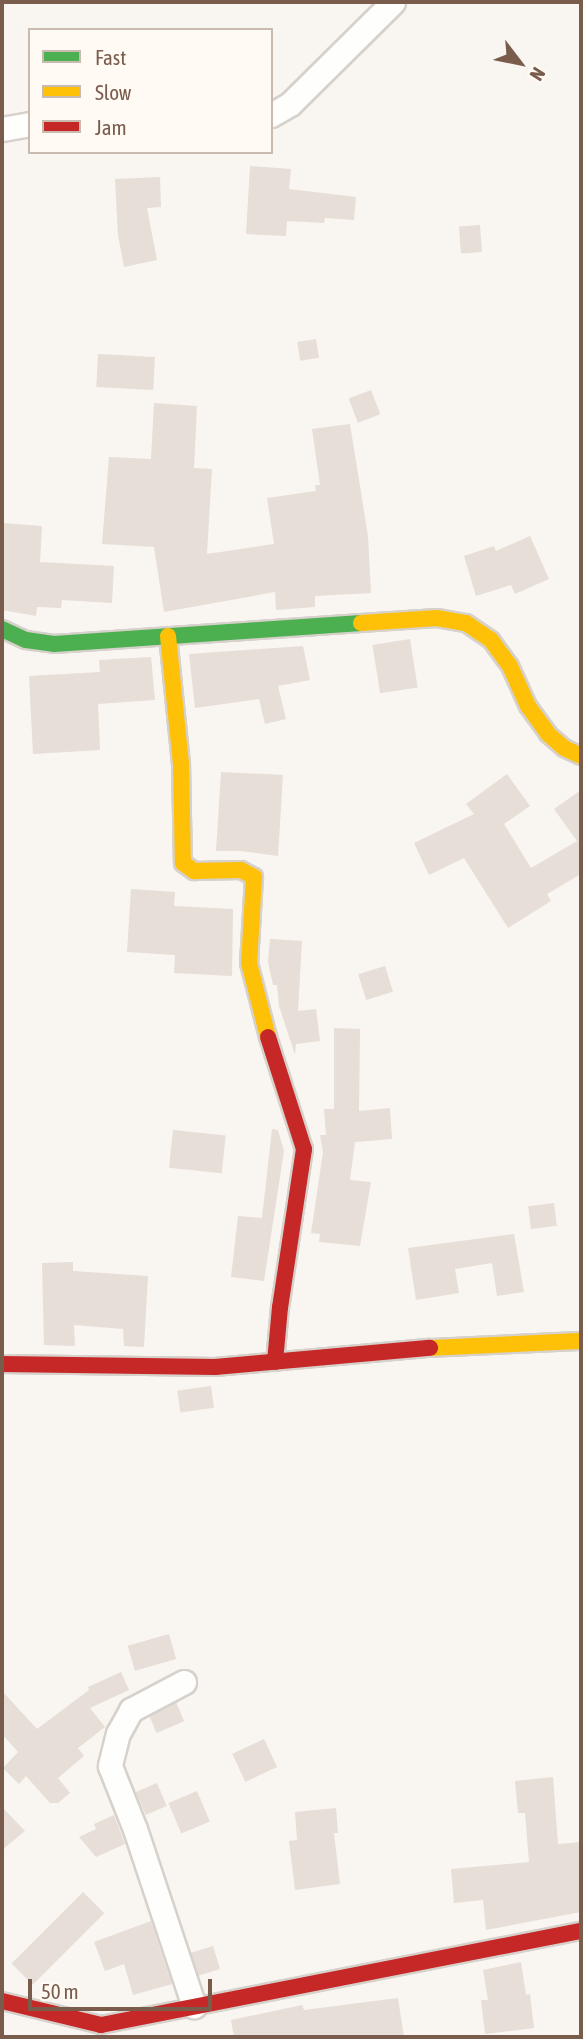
<!DOCTYPE html>
<style>
body{margin:0}
#map{position:relative;width:583px;height:2039px;overflow:hidden;background:#f9f5f0;font-family:"Asap Condensed",sans-serif}
div>[style]{position:absolute}
.building>*{inset:0;background:#e6ded7;transform-origin:0 0}
.roads{filter:drop-shadow(2px 0 #d7d1cb) drop-shadow(-2px 0 #d7d1cb) drop-shadow(0 2px #d7d1cb) drop-shadow(0 -2px #d7d1cb)}
.street>*{height:23px;margin:-11.5px;padding:0 11.5px;transform-origin:11.5px;border-radius:11.5px;background:#fefefd}
.fast>*{height:16px;margin:-8px;padding:0 8px;transform-origin:8px;border-radius:8px;background:#4caf50}
.slow>*{height:16px;margin:-8px;padding:0 8px;transform-origin:8px;border-radius:8px;background:#ffc107}
.jam>*{height:16px;margin:-8px;padding:0 8px;transform-origin:8px;border-radius:8px;background:#c62828}
span{translate:-50% -50%;white-space:nowrap;text-align:center;line-height:1.15;-webkit-text-stroke:5px #fffaf3;paint-order:stroke}
.frame{position:absolute;inset:0;border:4px solid #7a5c4d;pointer-events:none}
.legend{position:absolute;left:28px;top:28px;width:245px;height:126px;box-sizing:border-box;background:#fffaf3;border:2px solid #cabbb1;margin:0;padding:9px 12px;list-style:none;font-size:21px;color:#7a5c4d}
.legend li{display:flex;align-items:center;gap:14px;height:35px}
.legend b{width:35px;border:2px solid #cabbb1}
.north{position:absolute;left:485px;top:28px;width:70px;height:70px;-webkit-text-stroke:5px #fffaf3;paint-order:stroke;rotate:122deg;font-size:19px;font-weight:700;line-height:28px;text-align:center;color:#7a5c4d}
.north::after{content:'';display:block;margin:auto;width:24px;height:32px;background:#7a5c4d;clip-path:polygon(50% 0,100% 100%,50% 72%,0 100%)}
.scale{position:absolute;left:28px;top:1979px;width:184px;height:32px;box-sizing:border-box;border:4px solid #7a5c4d;border-top:0;padding-left:9px;font-size:21px;line-height:24px;white-space:nowrap;color:#7a5c4d;-webkit-text-stroke:5px #fffaf3;paint-order:stroke}
</style>
<div id="map">
<div class="building">
<div style="clip-path:polygon(250px 166px,291px 169px,289px 189px,356px 197px,354px 220px,325px 218px,324px 223px,287px 221px,286px 236px,246px 234px)"></div>
<div style="clip-path:polygon(160px 177px,161px 207px,147px 208px,157px 260px,124px 267px,118px 235px,115px 179px)"></div>
<div style="left:480px;top:225px;width:27px;height:21px;rotate:86deg"></div>
<div style="left:316px;top:339px;width:19px;height:19px;rotate:81deg"></div>
<div style="left:98px;top:354px;width:57px;height:33px;rotate:3deg"></div>
<div style="left:371px;top:390px;width:26px;height:24px;rotate:69deg"></div>
<div style="clip-path:polygon(154px 403px,197px 406px,194px 468px,212px 469px,207px 554px,274px 544px,267px 498px,316px 491px,315px 485px,320px 485px,312px 429px,350px 424px,368px 536px,371px 593px,315px 596px,315px 607px,276px 610px,275px 592px,164px 612px,154px 547px,102px 544px,109px 457px,151px 459px)"></div>
<div style="clip-path:polygon(2px 523px,42px 526px,40px 562px,114px 566px,112px 603px,62px 600px,61px 608px,37px 607px,36px 616px,2px 610px)"></div>
<div style="clip-path:polygon(530px 536px,549px 579px,515px 594px,511px 585px,476px 596px,464px 556px,494px 546px,496px 551px)"></div>
<div style="left:410px;top:639px;width:49px;height:38px;rotate:81deg"></div>
<div style="clip-path:polygon(303px 646px,310px 680px,278px 686px,286px 719px,265px 724px,259px 699px,195px 708px,189px 654px)"></div>
<div style="clip-path:polygon(151px 657px,155px 700px,98px 704px,100px 750px,33px 754px,29px 676px,100px 672px,99px 660px)"></div>
<div style="clip-path:polygon(221px 772px,283px 775px,278px 856px,241px 851px,216px 851px)"></div>
<div style="clip-path:polygon(507px 774px,530px 806px,504px 824px,531px 868px,577px 841px,554px 809px,581px 790px,581px 874px,547px 894px,551px 901px,508px 928px,464px 858px,429px 875px,414px 843px,474px 814px,466px 804px)"></div>
<div style="clip-path:polygon(131px 889px,175px 892px,174px 906px,233px 909px,232px 976px,174px 973px,175px 955px,127px 952px)"></div>
<div style="clip-path:polygon(270px 939px,302px 941px,298px 1011px,316px 1009px,320px 1041px,296px 1044px,295px 1055px,279px 1006px,277px 985px,273px 985px,268px 962px)"></div>
<div style="left:385px;top:966px;width:27px;height:28px;rotate:73deg"></div>
<div style="clip-path:polygon(334px 1028px,360px 1029px,359px 1111px,390px 1108px,392px 1139px,355px 1142px,350px 1180px,371px 1182px,360px 1246px,319px 1242px,320px 1234px,311px 1233px,323px 1152px,320px 1135px,326px 1135px,324px 1109px,334px 1109px)"></div>
<div style="clip-path:polygon(272px 1129px,278px 1130px,284px 1151px,264px 1281px,231px 1277px,238px 1216px,262px 1218px)"></div>
<div style="left:173px;top:1130px;width:53px;height:38px;rotate:6deg"></div>
<div style="left:554px;top:1203px;width:23px;height:26px;rotate:83deg"></div>
<div style="clip-path:polygon(514px 1234px,524px 1292px,497px 1296px,492px 1263px,455px 1269px,459px 1293px,416px 1300px,408px 1248px)"></div>
<div style="clip-path:polygon(73px 1262px,73px 1271px,148px 1276px,144px 1347px,124px 1346px,123px 1329px,74px 1325px,75px 1346px,44px 1345px,42px 1263px)"></div>
<div style="left:211px;top:1386px;width:22px;height:34px;rotate:82deg"></div>
<div style="left:169px;top:1634px;width:26px;height:43px;rotate:74deg"></div>
<div style="clip-path:polygon(121px 1672px,129px 1690px,90px 1708px,105px 1727px,78px 1748px,84px 1756px,58px 1778px,70px 1793px,58px 1803px,50px 1803px,26px 1776px,19px 1784px,3px 1768px,18px 1752px,2px 1734px,2px 1691px,37px 1729px,89px 1690px,88px 1687px)"></div>
<div style="left:176px;top:1702px;width:21px;height:30px;rotate:67deg"></div>
<div style="left:264px;top:1739px;width:31px;height:35px;rotate:65deg"></div>
<div style="clip-path:polygon(553px 1777px,558px 1844px,581px 1842px,581px 1912px,486px 1930px,483px 1900px,454px 1903px,451px 1869px,529px 1862px,525px 1813px,518px 1813px,515px 1781px)"></div>
<div style="left:157px;top:1783px;width:25px;height:23px;rotate:67deg"></div>
<div style="left:197px;top:1791px;width:33px;height:31px;rotate:67deg"></div>
<div style="clip-path:polygon(2px 1807px,25px 1831px,2px 1850px)"></div>
<div style="clip-path:polygon(336px 1808px,338px 1833px,334px 1833px,340px 1884px,295px 1890px,289px 1841px,297px 1840px,295px 1812px)"></div>
<div style="clip-path:polygon(114px 1815px,125px 1844px,96px 1857px,79px 1837px,96px 1829px,94px 1824px)"></div>
<div style="left:83px;top:1892px;width:30px;height:101px;rotate:45deg"></div>
<div style="clip-path:polygon(151px 1921px,172px 1984px,133px 1995px,124px 1964px,105px 1971px,94px 1942px)"></div>
<div style="left:213px;top:1946px;width:24px;height:23px;rotate:73deg"></div>
<div style="clip-path:polygon(521px 1962px,526px 1995px,530px 1994px,534px 2028px,485px 2034px,481px 2000px,488px 2000px,483px 1970px)"></div>
<div style="clip-path:polygon(398px 1998px,404px 2037px,234px 2037px,231px 2020px,302px 2005px,304px 2010px)"></div>
</div>
<div class="roads">
<div class="street">
<div style="left:271px;top:115px;width:22px;rotate:-30deg"></div>
<div style="left:290px;top:104px;width:145px;rotate:-44.7deg"></div>
<div style="left:2px;top:129px;width:28px;rotate:-10deg"></div>
<div style="left:184px;top:1682px;width:60px;rotate:152.2deg"></div>
<div style="left:131px;top:1710px;width:26px;rotate:119deg"></div>
<div style="left:118px;top:1733px;width:34px;rotate:104deg"></div>
<div style="left:110px;top:1766px;width:68px;rotate:68.4deg"></div>
<div style="left:135px;top:1829px;width:187px;rotate:71.6deg"></div>
</div>
<div class="fast">
<div style="left:2px;top:629px;width:26px;rotate:25deg"></div>
<div style="left:26px;top:640px;width:28px;rotate:8deg"></div>
<div style="left:54px;top:644px;width:308px;rotate:-3.9deg"></div>
</div>
<div class="slow">
<div style="left:361px;top:623px;width:76px;rotate:-3.8deg"></div>
<div style="left:437px;top:618px;width:29px;rotate:10deg"></div>
<div style="left:466px;top:623px;width:30px;rotate:34deg"></div>
<div style="left:491px;top:640px;width:32px;rotate:54deg"></div>
<div style="left:510px;top:666px;width:44px;rotate:65.8deg"></div>
<div style="left:528px;top:706px;width:34px;rotate:54deg"></div>
<div style="left:548px;top:734px;width:21px;rotate:41deg"></div>
<div style="left:564px;top:748px;width:19px;rotate:25deg"></div>
<div style="left:168px;top:636px;width:128px;rotate:84.2deg"></div>
<div style="left:181px;top:763px;width:100px;rotate:88.9deg"></div>
<div style="left:183px;top:863px;width:14px;rotate:36deg"></div>
<div style="left:194px;top:871px;width:47px;rotate:-1.2deg"></div>
<div style="left:241px;top:870px;width:15px;rotate:28deg"></div>
<div style="left:254px;top:877px;width:86px;rotate:93.3deg"></div>
<div style="left:249px;top:963px;width:76px;rotate:75.6deg"></div>
<div style="left:430px;top:1348px;width:151px;rotate:-2.7deg"></div>
</div>
<div class="jam">
<div style="left:268px;top:1037px;width:118px;rotate:72.2deg"></div>
<div style="left:304px;top:1149px;width:160px;rotate:98.6deg"></div>
<div style="left:280px;top:1307px;width:55px;rotate:95.2deg"></div>
<div style="left:2px;top:1364px;width:213px;rotate:0.8deg"></div>
<div style="left:215px;top:1367px;width:216px;rotate:-5.1deg"></div>
<div style="left:2px;top:2001px;width:102px;rotate:13.6deg"></div>
<div style="left:101px;top:2025px;width:489px;rotate:-11.1deg"></div>
</div>
</div>
<div class="frame"></div>
<ul class="legend">
<li><b style="height:9px;background:#4caf50"></b>Fast</li>
<li><b style="height:9px;background:#ffc107"></b>Slow</li>
<li><b style="height:9px;background:#c62828"></b>Jam</li>
</ul>
<div class="north">N</div>
<div class="scale">50 m</div>
</div>
